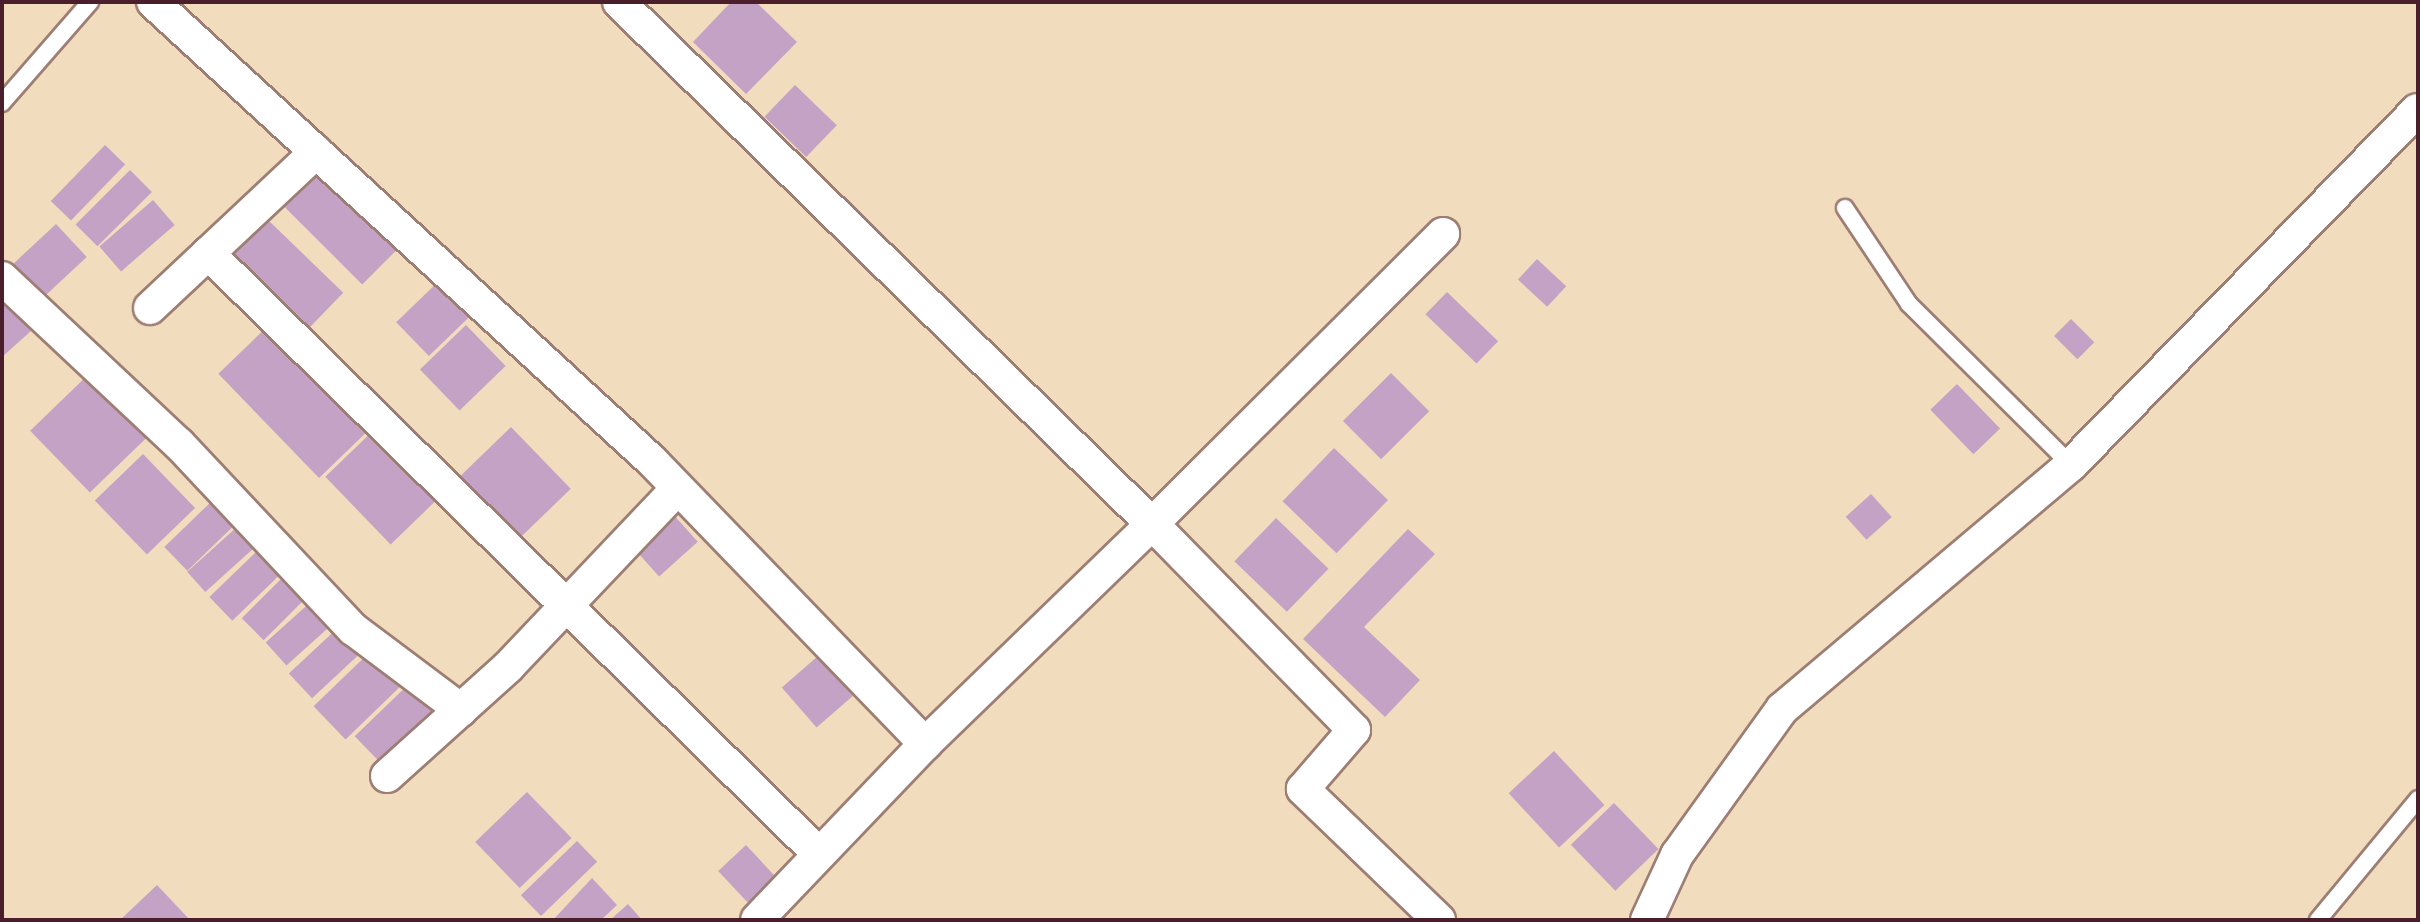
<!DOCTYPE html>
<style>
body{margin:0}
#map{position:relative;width:2420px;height:922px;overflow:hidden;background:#f1ddbd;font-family:"Indie Flower",sans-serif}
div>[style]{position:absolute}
.building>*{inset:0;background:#c4a2c5;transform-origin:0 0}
.roads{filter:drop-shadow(2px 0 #9e7e74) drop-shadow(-2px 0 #9e7e74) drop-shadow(0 2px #9e7e74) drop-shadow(0 -2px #9e7e74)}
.lane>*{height:16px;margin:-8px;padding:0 8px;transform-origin:8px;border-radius:8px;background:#fff}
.street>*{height:32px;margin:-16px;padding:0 16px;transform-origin:16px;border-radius:16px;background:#fff}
span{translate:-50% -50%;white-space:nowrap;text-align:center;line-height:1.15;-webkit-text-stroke:8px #fff;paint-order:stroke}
.frame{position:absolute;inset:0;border:4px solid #4a1f2b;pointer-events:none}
</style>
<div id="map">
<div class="building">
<div style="clip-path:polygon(731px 2px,756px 2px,797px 42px,746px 94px,693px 42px)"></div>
<div style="left:795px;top:85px;width:58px;height:44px;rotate:44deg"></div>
<div style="left:105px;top:145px;width:28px;height:78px;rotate:44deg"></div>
<div style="left:324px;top:160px;width:115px;height:61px;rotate:45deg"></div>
<div style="left:130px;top:170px;width:31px;height:77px;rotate:45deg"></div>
<div style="left:153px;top:200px;width:33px;height:71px;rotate:49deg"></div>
<div style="left:267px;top:219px;width:106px;height:54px;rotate:44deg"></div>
<div style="left:56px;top:224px;width:45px;height:70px;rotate:47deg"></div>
<div style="left:1537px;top:259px;width:40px;height:28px;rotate:43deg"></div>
<div style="left:443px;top:277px;width:47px;height:65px;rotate:46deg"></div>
<div style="left:1447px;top:292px;width:71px;height:31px;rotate:44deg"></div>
<div style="clip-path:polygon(4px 301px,31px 331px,2px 357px,2px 303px)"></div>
<div style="left:2071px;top:319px;width:33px;height:24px;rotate:45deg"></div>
<div style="left:273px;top:321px;width:145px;height:76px;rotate:46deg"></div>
<div style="left:466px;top:325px;width:57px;height:64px;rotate:46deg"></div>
<div style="left:92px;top:371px;width:86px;height:86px;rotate:46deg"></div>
<div style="left:1391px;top:373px;width:54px;height:68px;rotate:45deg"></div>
<div style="left:1957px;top:384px;width:62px;height:37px;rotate:46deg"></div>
<div style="left:380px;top:424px;width:94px;height:76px;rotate:46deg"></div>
<div style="left:511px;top:427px;width:86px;height:78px;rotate:46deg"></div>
<div style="left:1334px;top:448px;width:75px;height:74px;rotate:44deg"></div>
<div style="left:143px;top:454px;width:75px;height:67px;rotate:46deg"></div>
<div style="left:1871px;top:494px;width:31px;height:34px;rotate:48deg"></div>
<div style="left:214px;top:499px;width:33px;height:69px;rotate:46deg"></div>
<div style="left:671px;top:512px;width:40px;height:52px;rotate:48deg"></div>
<div style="left:1276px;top:518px;width:73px;height:60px;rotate:44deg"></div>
<div style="left:237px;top:527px;width:27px;height:67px;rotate:48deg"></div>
<div style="clip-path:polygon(1408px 529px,1435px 554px,1364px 627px,1420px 680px,1385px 717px,1303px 639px)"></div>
<div style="left:259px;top:549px;width:33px;height:69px;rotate:46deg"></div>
<div style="left:287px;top:573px;width:31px;height:64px;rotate:45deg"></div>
<div style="left:314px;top:599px;width:31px;height:65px;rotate:48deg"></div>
<div style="left:343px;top:623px;width:34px;height:74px;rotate:47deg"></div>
<div style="left:374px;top:648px;width:46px;height:84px;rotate:46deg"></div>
<div style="left:818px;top:656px;width:53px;height:48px;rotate:49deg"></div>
<div style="left:413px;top:680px;width:47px;height:81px;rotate:46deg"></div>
<div style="left:1554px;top:751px;width:74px;height:62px;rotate:47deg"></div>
<div style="left:527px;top:792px;width:64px;height:72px;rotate:46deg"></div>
<div style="left:1614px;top:803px;width:64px;height:60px;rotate:46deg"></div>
<div style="left:577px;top:841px;width:29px;height:78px;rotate:46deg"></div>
<div style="left:746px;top:845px;width:44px;height:38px;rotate:47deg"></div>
<div style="clip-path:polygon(592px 878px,617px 905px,601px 920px,553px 920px)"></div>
<div style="clip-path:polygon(157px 885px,190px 920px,120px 920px)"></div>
<div style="clip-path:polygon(628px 904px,642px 920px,610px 920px)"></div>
</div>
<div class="roads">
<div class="lane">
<div style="left:2px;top:103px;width:134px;rotate:-48.9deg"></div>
<div style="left:1845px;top:208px;width:115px;rotate:56.3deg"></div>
<div style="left:1909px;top:304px;width:228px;rotate:44.8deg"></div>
<div style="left:2318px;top:920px;width:157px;rotate:-50.4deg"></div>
</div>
<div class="street">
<div style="left:153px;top:2px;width:679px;rotate:42.61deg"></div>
<div style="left:653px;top:462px;width:392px;rotate:46deg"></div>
<div style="left:619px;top:2px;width:746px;rotate:44.4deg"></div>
<div style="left:1152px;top:524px;width:316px;rotate:135.9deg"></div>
<div style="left:925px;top:744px;width:243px;rotate:133.7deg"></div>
<div style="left:208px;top:253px;width:856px;rotate:44.53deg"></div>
<div style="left:2px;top:278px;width:243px;rotate:43.2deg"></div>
<div style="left:179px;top:444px;width:254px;rotate:46.8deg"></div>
<div style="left:353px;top:629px;width:135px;rotate:36.9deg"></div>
<div style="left:150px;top:308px;width:228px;rotate:-43.2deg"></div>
<div style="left:387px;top:776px;width:164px;rotate:-42deg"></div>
<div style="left:509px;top:666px;width:243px;rotate:-46.5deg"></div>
<div style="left:1439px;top:920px;width:189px;rotate:-136.1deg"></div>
<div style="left:1303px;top:789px;width:78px;rotate:-49.2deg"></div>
<div style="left:1354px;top:730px;width:289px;rotate:-134.4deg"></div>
<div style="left:1152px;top:524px;width:411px;rotate:-44.9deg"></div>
<div style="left:1647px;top:920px;width:72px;rotate:-65.2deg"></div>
<div style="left:1677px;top:855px;width:180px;rotate:-54.3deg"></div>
<div style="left:1782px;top:709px;width:378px;rotate:-40.2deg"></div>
<div style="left:2071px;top:465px;width:496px;rotate:-45.7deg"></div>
</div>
</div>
<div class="frame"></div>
</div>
